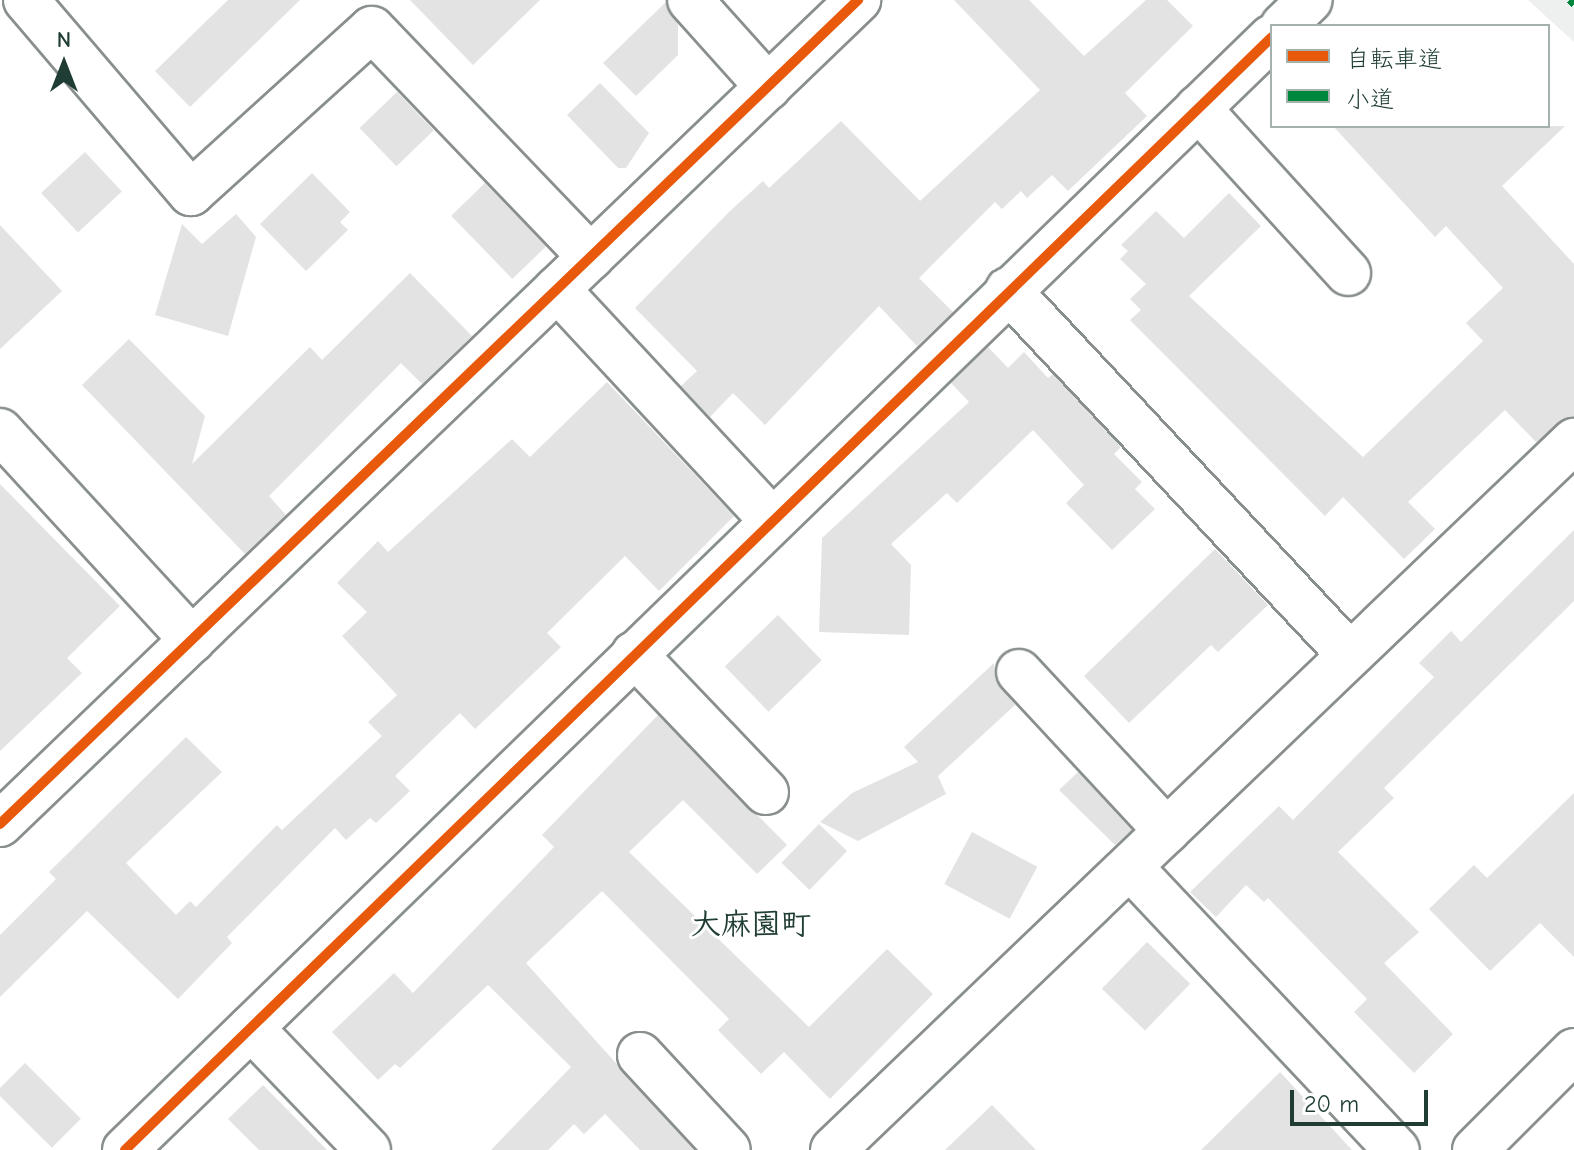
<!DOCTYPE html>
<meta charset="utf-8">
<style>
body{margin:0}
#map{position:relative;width:1574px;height:1150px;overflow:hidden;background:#fff;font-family:"Comic Neue","Klee One",sans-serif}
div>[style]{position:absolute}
.green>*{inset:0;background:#edf0ef}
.building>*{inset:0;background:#e2e3e2;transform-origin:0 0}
.roads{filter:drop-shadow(2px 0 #898f8d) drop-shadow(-2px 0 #898f8d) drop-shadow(0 2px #898f8d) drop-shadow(0 -2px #898f8d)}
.minor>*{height:44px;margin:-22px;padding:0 22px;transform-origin:22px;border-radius:22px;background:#fff}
.quiet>*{height:8px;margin-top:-4px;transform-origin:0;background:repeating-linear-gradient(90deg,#00873e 0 16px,transparent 0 24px)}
.cycleway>*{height:10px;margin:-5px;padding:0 5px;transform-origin:5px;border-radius:5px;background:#e8590c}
span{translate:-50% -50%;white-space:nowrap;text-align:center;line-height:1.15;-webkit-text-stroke:6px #fff;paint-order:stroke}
.quarter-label{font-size:30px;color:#1f3d34;font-weight:700}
.legend{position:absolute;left:1270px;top:24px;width:280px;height:104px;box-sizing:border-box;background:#fff;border:2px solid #a5b1ae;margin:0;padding:10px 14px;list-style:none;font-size:24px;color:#1f3d34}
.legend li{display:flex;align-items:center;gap:16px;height:40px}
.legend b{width:40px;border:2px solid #a5b1ae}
.north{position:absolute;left:24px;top:24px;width:80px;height:80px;-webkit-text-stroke:6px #fff;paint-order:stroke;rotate:0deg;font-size:22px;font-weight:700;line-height:32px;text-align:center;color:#1f3d34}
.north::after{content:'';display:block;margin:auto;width:28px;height:36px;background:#1f3d34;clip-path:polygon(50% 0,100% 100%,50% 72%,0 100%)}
.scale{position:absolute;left:1290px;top:1090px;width:138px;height:36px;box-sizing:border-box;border:4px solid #1f3d34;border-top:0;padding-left:10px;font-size:24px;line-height:28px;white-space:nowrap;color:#1f3d34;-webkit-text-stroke:6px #fff;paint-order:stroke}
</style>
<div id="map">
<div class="green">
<div style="clip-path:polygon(1528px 0,1574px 0,1574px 42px)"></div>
</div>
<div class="building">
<div style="clip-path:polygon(228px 0,300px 0,190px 107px,155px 71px)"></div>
<div style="clip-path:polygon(410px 0,540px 0,473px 65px)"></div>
<div style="clip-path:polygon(954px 0,1029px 0,1084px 56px,1146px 0,1167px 0,1193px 26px,1125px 93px,1147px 116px,1068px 191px,1052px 175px,1027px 198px,1021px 191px,1002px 209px,995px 202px,919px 278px,953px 312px,917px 346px,879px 306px,765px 425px,733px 393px,710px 417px,681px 386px,697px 371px,635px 308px,730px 211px,763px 181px,769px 188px,841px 121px,920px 201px,1040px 90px)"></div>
<div style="clip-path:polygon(666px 2px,678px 24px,678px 55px,636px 96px,603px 63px)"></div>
<div style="clip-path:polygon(600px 83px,649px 133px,626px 168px,618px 168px,567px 115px)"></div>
<div style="left:397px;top:92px;width:53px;height:52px;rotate:46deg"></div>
<div style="clip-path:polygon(1333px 126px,1565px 126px,1502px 186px,1574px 264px,1574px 417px,1536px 442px,1505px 410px,1408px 502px,1435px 529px,1404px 559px,1343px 497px,1325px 516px,1130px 320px,1141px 310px,1130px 299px,1146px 284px,1120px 259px,1128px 251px,1121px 245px,1156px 211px,1184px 238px,1229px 193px,1261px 226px,1189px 296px,1363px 457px,1483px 341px,1466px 323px,1503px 288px,1446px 226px,1435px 237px)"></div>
<div style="left:85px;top:152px;width:54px;height:60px;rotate:47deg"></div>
<div style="clip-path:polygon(312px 173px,350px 212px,340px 222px,348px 230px,306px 271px,260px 224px)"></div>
<div style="left:485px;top:183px;width:88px;height:47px;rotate:46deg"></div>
<div style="clip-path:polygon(236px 214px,256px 237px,228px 336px,155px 315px,182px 224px,202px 244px)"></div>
<div style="clip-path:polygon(0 225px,62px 291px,0 349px)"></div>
<div style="clip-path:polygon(410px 273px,472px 336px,422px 384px,401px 363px,269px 496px,286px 515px,245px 554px,82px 385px,129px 339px,205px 416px,192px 464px,310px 347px,322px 360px)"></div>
<div style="clip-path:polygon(988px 347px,1008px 368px,1024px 352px,1048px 378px,1053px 374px,1121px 447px,1114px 454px,1142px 482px,1135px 489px,1155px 509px,1112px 550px,1066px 503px,1084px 485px,1033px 430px,957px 503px,947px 493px,891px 544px,911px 565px,909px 635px,819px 632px,822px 538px,969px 402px,951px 383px)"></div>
<div style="clip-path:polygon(607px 382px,734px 516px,659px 591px,625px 556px,547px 633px,561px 647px,475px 729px,460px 713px,395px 776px,410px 791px,376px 823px,370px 818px,346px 840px,335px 828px,227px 937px,232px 943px,178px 999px,87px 911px,0 997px,0 935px,56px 879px,49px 872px,186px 737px,222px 772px,126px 863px,176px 915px,190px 901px,196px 907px,277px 825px,282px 830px,382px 736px,368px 722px,397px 695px,342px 636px,367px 612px,337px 583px,378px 541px,388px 552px,512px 439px,530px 457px)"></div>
<div style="clip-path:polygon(0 484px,120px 606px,67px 658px,82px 673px,0 751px)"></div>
<div style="clip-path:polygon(1574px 530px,1574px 601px,1384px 788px,1394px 798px,1338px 852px,1419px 932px,1384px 963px,1453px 1034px,1414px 1073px,1354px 1012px,1367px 999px,1268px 898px,1264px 902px,1246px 885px,1216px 917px,1190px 892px,1279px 806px,1293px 820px,1434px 677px,1419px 663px,1451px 631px,1461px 642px)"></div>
<div style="clip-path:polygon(1215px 549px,1268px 605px,1218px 652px,1211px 645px,1129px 723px,1084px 676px)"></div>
<div style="left:778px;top:615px;width:63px;height:74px;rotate:46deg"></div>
<div style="clip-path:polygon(994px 663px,995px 678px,1015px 705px,938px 776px,946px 794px,858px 841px,820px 822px,852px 793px,918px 762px,904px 747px)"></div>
<div style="clip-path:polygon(658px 715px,787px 845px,757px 874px,683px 800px,629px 852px,809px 1027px,887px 949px,933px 994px,830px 1099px,784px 1052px,761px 1074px,718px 1030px,729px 1019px,602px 891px,526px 963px,694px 1150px,640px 1150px,605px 1114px,584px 1134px,574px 1124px,548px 1150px,491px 1150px,571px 1067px,488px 985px,400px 1068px,395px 1064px,378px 1080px,332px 1032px,394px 973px,413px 993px,554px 847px,542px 835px)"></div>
<div style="clip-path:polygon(1078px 772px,1132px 830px,1115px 845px,1059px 790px)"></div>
<div style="clip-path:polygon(1574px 793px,1574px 957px,1540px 923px,1490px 971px,1429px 909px,1474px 865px,1487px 878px)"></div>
<div style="left:819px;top:824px;width:39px;height:54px;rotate:44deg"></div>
<div style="left:972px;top:832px;width:74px;height:59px;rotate:28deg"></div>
<div style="left:1147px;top:942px;width:60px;height:65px;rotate:44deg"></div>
<div style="left:25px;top:1063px;width:79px;height:41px;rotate:45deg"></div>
<div style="clip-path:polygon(1280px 1072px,1352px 1150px,1201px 1150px)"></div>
<div style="clip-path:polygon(263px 1085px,327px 1150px,259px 1150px,228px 1119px)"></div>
<div style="clip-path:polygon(992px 1105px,1036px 1150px,945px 1150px)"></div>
</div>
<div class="roads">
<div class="minor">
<div style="left:26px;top:0;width:254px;rotate:49.5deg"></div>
<div style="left:191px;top:193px;width:244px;rotate:-42.2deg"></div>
<div style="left:372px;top:29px;width:316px;rotate:46.2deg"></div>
<div style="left:690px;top:0;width:117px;rotate:48.1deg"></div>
<div style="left:1283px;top:26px;width:37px;rotate:-44deg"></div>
<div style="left:1198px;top:108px;width:223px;rotate:47.7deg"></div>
<div style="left:557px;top:289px;width:316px;rotate:47.1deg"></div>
<div style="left:1008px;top:290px;width:500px;rotate:46.86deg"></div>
<div style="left:0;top:431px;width:284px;rotate:47.4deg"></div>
<div style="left:634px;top:654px;width:191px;rotate:46.3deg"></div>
<div style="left:1019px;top:672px;width:217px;rotate:47.1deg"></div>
<div style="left:0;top:824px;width:1190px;rotate:-43.84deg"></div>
<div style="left:1130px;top:867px;width:389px;rotate:46.7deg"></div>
<div style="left:251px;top:1028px;width:169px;rotate:46.2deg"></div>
<div style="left:640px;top:1055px;width:129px;rotate:47.2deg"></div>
<div style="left:125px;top:1150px;width:1598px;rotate:-44.14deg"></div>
<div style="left:833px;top:1150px;width:1026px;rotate:-43.74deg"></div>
<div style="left:1475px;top:1150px;width:140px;rotate:-45deg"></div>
</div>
</div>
<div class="quiet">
<div style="left:1570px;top:0;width:6px;rotate:45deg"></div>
</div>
<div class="cycleway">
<div style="left:0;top:824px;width:1190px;rotate:-43.84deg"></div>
<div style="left:125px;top:1150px;width:1598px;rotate:-44.14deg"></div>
</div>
<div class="quarter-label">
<span style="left:751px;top:925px">大麻園町</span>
</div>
<ul class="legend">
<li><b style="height:10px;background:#e8590c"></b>自転車道</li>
<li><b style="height:10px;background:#00873e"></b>小道</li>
</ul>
<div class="north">N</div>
<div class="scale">20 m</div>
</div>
